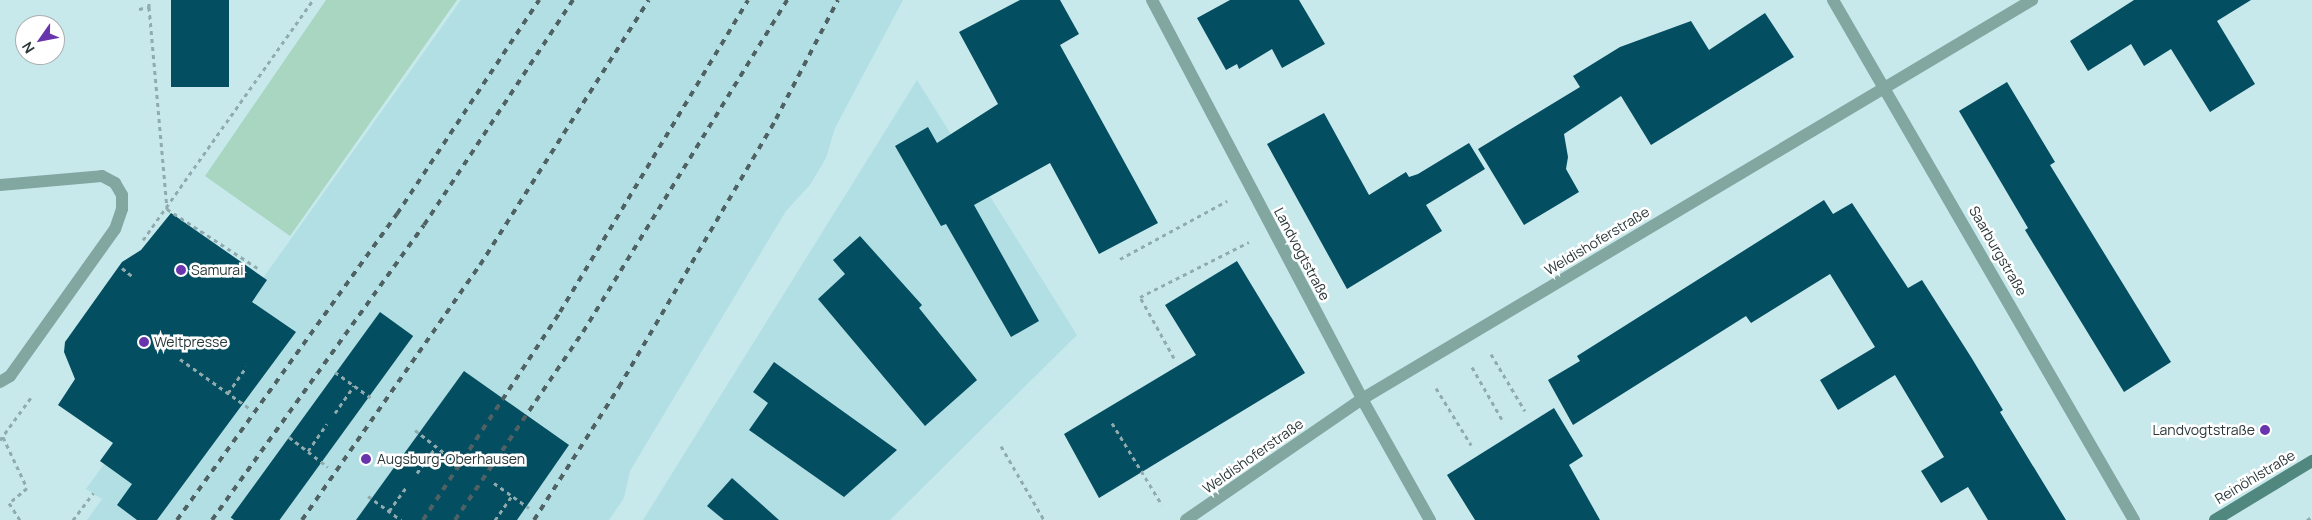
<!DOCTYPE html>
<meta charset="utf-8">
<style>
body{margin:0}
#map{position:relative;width:2312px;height:520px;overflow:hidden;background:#c7e9ec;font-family:Manrope,sans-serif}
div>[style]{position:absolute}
.built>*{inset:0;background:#b2dfe3}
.green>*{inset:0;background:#a8d6c0}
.building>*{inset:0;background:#044e62;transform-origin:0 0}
.path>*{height:3px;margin-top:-1.5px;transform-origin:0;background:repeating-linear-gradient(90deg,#90abad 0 4px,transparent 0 8px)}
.street>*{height:12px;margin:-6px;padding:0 6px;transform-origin:6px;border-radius:6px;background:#82a6a0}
.secondary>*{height:12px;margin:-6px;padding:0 6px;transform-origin:6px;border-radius:6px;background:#508880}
.rail>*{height:4px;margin-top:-2px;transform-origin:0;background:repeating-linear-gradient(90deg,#4f6163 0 6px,transparent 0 12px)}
.dots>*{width:14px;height:14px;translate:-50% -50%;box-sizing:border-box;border:2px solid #fff;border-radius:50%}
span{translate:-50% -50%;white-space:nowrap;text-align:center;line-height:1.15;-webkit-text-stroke:5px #fff;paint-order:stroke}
.street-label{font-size:14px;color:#2a3839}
.poi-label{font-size:14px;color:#2a3839}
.left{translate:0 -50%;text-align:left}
.right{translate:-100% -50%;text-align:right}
.north{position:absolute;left:15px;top:15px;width:50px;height:50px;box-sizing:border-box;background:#fff;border:1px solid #aaafb0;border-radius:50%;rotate:237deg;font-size:14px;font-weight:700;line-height:20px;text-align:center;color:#2a3839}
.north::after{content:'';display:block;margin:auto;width:18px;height:22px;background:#6935ac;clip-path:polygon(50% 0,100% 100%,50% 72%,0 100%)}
</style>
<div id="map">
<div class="built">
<div style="clip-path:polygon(461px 0,903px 0,835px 128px,826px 158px,810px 185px,786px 211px,630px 471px,624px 498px,609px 520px,87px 520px,102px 499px,86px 489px,195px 337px,226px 330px)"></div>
<div style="clip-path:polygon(917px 80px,1077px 335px,890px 520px,643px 520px)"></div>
</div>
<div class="green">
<div style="clip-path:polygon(326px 0,457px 0,290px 236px,205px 176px)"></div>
</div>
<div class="building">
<div style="left:171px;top:0;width:58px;height:87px"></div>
<div style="clip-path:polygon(1020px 0,1060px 0,1079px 34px,1060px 45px,1158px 223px,1099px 254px,1050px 163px,974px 205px,1039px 321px,1011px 337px,946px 224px,941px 226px,895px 146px,928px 127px,937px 143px,998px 104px,959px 32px)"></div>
<div style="clip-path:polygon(1230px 0,1299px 0,1325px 44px,1282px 68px,1272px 49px,1239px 69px,1237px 64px,1226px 70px,1197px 18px)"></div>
<div style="clip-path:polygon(2134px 0,2251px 0,2217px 21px,2255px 84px,2210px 112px,2171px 49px,2144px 66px,2131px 44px,2088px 71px,2070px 41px)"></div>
<div style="clip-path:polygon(1765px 13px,1794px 57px,1651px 145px,1621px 96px,1564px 134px,1568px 157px,1566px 169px,1579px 192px,1524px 225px,1478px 149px,1580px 87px,1573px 76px,1620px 47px,1691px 21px,1709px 50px)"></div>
<div style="clip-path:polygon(2007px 82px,2055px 162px,2050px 165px,2171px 362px,2124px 392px,2025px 230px,2028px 228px,1959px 111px)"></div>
<div style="clip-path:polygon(1324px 113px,1369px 195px,1406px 172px,1409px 177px,1418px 174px,1469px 143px,1485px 169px,1426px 205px,1442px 231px,1347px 289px,1267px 144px)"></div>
<div style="clip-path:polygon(1824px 200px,1833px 214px,1852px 203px,1908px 288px,1922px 280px,1971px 357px,2003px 410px,2000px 412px,2066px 520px,1988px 520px,1968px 487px,1941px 503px,1921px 471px,1944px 457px,1895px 375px,1838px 410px,1820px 380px,1875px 347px,1830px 274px,1751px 323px,1746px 316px,1573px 425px,1548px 380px,1580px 361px,1577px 356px)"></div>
<div style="clip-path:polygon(171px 213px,267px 280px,252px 302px,296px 332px,157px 520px,137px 520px,117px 505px,132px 484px,100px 461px,113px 443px,58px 405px,75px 379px,64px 352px,65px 342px,122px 262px,141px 250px)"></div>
<div style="clip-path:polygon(860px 236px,922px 305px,919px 308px,977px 380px,925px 426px,818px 299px,845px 274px,833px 260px)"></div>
<div style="clip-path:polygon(1237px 261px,1305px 373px,1099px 498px,1064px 434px,1196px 355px,1165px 305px)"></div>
<div style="left:380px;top:312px;width:41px;height:254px;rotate:36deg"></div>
<div style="clip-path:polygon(774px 362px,897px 450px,844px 497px,749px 430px,768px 403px,753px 392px)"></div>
<div style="clip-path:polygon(464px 371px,569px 445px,517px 520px,356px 520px)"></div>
<div style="clip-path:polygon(1554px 408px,1583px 456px,1569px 465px,1600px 520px,1475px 520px,1447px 475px)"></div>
<div style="clip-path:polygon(732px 478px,779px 520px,724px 520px,707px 506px)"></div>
</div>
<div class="path">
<div style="left:149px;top:7px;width:203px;rotate:84.9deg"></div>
<div style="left:167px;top:209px;width:110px;rotate:33.1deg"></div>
<div style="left:139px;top:9px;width:10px;rotate:-11deg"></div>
<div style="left:149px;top:7px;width:7px;rotate:-90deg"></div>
<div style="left:143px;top:240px;width:294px;rotate:-54.7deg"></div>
<div style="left:1120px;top:259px;width:122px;rotate:-28.5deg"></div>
<div style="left:122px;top:268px;width:13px;rotate:39deg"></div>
<div style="left:1491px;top:354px;width:66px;rotate:59.2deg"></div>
<div style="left:1174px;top:358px;width:70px;rotate:-119.1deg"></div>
<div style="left:1140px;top:297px;width:122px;rotate:-26.8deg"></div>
<div style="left:180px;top:359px;width:85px;rotate:35.4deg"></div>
<div style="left:1472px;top:367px;width:64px;rotate:60.3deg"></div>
<div style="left:335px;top:372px;width:48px;rotate:35.7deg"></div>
<div style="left:1436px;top:388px;width:67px;rotate:58.4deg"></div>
<div style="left:228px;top:393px;width:32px;rotate:-55deg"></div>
<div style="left:335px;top:413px;width:33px;rotate:-55deg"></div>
<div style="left:1112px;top:423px;width:96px;rotate:58.6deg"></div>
<div style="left:415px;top:430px;width:47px;rotate:38.1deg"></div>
<div style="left:3px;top:437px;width:56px;rotate:64.8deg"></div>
<div style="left:27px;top:488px;width:23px;rotate:140deg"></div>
<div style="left:9px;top:503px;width:20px;rotate:57deg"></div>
<div style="left:289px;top:437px;width:49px;rotate:37.6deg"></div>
<div style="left:0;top:440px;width:54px;rotate:-54deg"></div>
<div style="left:1001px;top:446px;width:86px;rotate:59.8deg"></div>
<div style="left:308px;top:451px;width:33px;rotate:-55deg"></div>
<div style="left:417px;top:473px;width:32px;rotate:-54deg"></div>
<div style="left:494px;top:483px;width:43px;rotate:35.5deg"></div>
<div style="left:368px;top:496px;width:41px;rotate:36deg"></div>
<div style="left:389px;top:511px;width:32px;rotate:-54deg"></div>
<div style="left:73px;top:520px;width:34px;rotate:-53deg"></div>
<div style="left:495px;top:520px;width:29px;rotate:-55deg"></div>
<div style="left:2307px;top:520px;width:6px;rotate:-31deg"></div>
</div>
<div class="street">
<div style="left:1152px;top:0;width:451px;rotate:62.2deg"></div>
<div style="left:1362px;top:399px;width:139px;rotate:60.7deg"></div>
<div style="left:1833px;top:0;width:601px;rotate:59.94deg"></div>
<div style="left:0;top:185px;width:102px;rotate:-5deg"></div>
<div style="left:102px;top:176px;width:15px;rotate:28deg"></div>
<div style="left:115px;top:183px;width:14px;rotate:60deg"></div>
<div style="left:122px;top:195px;width:14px;rotate:90deg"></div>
<div style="left:122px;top:209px;width:21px;rotate:109deg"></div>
<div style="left:115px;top:229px;width:181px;rotate:125.5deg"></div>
<div style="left:10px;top:376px;width:12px;rotate:149deg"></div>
<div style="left:1186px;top:520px;width:214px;rotate:-34.5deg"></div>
<div style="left:1362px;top:399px;width:780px;rotate:-30.77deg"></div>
</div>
<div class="secondary">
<div style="left:2215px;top:520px;width:114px;rotate:-31.3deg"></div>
</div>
<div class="rail">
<div style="left:177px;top:520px;width:377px;rotate:-54.3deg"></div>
<div style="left:397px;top:214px;width:257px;rotate:-56.4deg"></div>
<div style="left:212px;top:520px;width:363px;rotate:-54.3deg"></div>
<div style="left:424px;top:225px;width:270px;rotate:-56.5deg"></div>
<div style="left:302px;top:520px;width:311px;rotate:-55.1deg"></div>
<div style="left:480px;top:265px;width:314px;rotate:-57.5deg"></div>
<div style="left:423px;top:520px;width:249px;rotate:-56.6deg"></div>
<div style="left:560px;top:312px;width:364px;rotate:-58.9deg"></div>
<div style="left:455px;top:520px;width:227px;rotate:-55.8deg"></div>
<div style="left:583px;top:332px;width:390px;rotate:-58.4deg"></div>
<div style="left:534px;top:520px;width:158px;rotate:-57.4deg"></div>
<div style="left:619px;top:387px;width:311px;rotate:-59.6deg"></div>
<div style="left:776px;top:119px;width:134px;rotate:-62.5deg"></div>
</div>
<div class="dots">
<div style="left:181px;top:270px;background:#6935ac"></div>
<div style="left:144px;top:342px;background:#6935ac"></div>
<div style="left:2265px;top:430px;background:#6935ac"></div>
<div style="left:366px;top:459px;background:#6935ac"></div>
</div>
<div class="street-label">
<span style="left:1597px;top:241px;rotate:-31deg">Weldishoferstraße</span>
<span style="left:1998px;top:251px;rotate:60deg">Saarburgstraße</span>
<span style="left:1302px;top:254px;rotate:62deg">Landvogtstraße</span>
<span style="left:1253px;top:456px;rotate:-35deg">Weldishoferstraße</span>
<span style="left:2255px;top:477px;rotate:-31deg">Reinöhlstraße</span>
</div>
<div class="poi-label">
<span class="left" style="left:191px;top:270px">Samurai</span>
<span class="left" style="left:154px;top:342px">Weltpresse</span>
<span class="right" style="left:2255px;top:430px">Landvogtstraße</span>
<span class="left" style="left:377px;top:459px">Augsburg-Oberhausen</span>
</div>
<div class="north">N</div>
</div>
